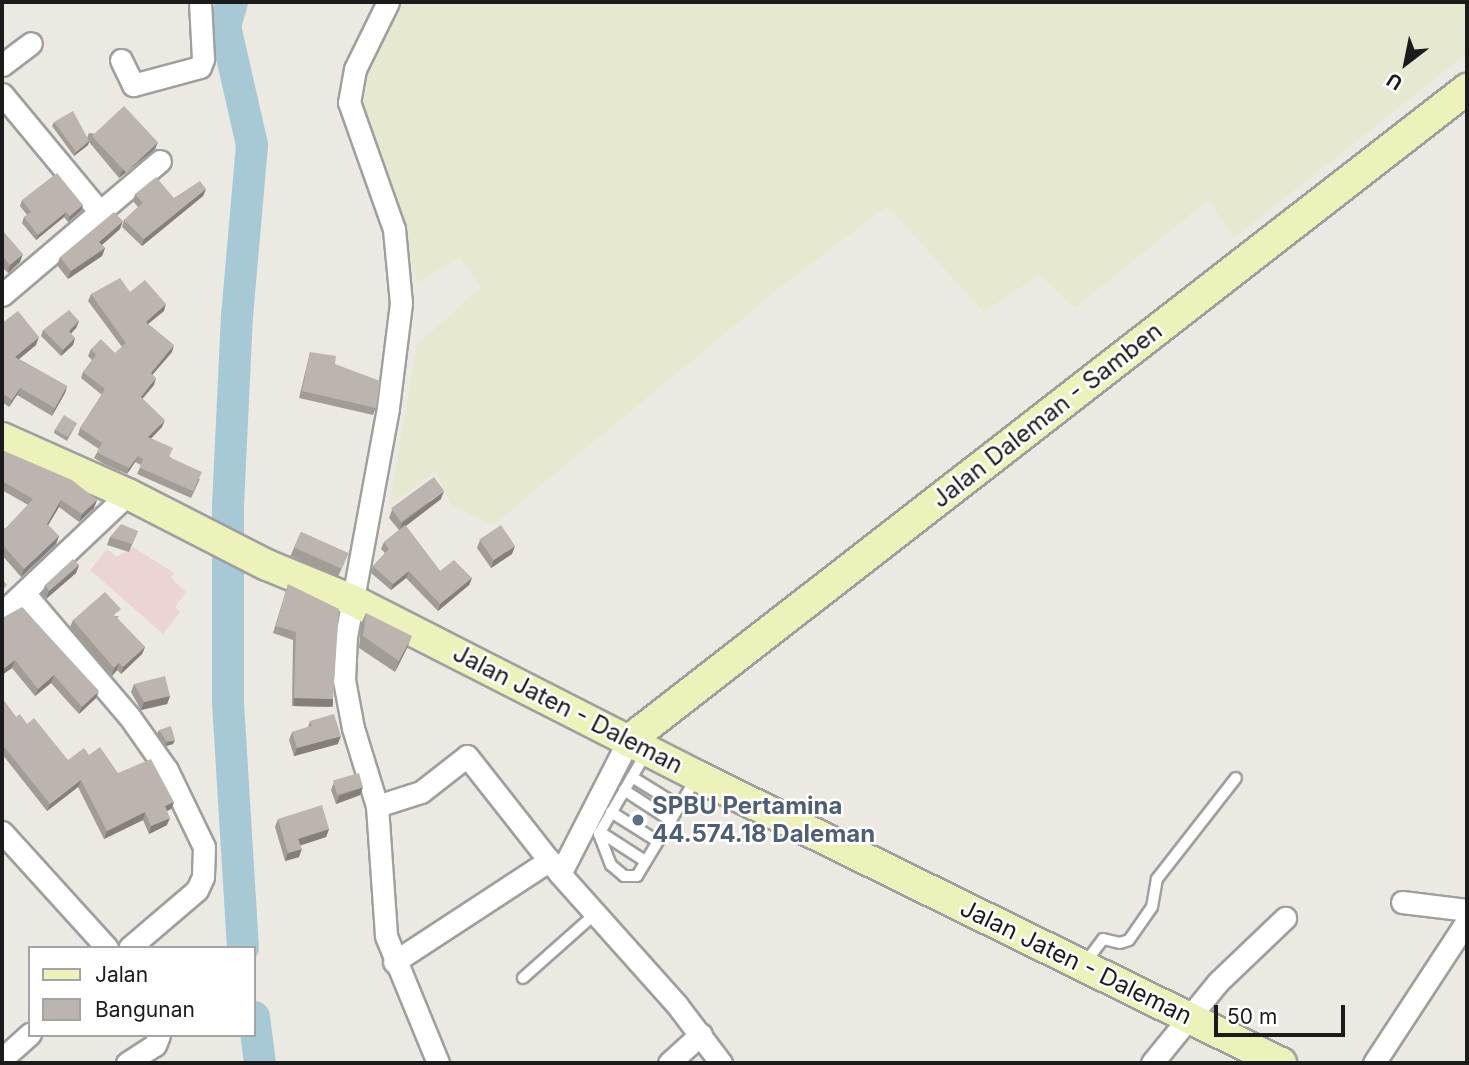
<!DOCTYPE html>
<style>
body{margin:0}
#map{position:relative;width:1469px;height:1065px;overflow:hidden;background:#ece9e2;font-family:Inter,sans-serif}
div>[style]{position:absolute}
.commercial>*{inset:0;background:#ebd4d2}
.farmland>*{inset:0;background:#e6e9cf}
.river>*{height:32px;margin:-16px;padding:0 16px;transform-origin:16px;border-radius:16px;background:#a6c9d5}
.roads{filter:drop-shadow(2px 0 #9f9f9f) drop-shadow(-2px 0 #9f9f9f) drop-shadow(0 2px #9f9f9f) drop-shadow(0 -2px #9f9f9f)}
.service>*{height:10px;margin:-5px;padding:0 5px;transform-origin:5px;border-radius:5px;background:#fff}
.minor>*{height:21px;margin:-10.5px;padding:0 10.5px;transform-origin:10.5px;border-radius:10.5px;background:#fff}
.secondary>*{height:30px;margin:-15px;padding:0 15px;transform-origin:15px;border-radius:15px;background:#edf2ba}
.wall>*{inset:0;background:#a29c96;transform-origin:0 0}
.shaded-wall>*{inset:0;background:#847f7a;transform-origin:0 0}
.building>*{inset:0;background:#bcb5af;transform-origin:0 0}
.dots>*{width:19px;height:19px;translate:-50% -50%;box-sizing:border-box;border:4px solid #fff;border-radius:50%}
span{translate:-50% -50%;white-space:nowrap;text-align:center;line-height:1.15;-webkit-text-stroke:5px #fff;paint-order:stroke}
.street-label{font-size:24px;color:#1b1b1b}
.service-label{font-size:24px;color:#4e5e75;font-weight:700}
.left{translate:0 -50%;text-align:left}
.frame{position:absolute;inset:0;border:4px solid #1b1b1b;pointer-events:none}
.legend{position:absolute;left:28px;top:946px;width:228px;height:91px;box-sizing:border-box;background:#fff;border:2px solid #a4a4a4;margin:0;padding:9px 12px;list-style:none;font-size:21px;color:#1b1b1b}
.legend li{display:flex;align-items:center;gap:14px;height:35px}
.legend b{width:35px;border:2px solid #a4a4a4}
.north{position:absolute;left:1371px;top:28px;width:70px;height:70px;-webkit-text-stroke:5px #fff;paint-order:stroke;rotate:212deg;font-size:19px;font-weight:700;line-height:28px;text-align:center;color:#1b1b1b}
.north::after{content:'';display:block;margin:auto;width:24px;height:32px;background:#1b1b1b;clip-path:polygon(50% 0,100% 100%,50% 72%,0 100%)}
.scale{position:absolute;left:1214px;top:1005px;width:131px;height:32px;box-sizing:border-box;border:4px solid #1b1b1b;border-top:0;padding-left:9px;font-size:21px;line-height:24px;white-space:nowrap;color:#1b1b1b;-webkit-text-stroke:5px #fff;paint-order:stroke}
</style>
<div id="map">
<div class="commercial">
<div style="clip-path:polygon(133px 547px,174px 573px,171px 578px,186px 592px,175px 607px,180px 612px,163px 634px,90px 570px,107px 549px,117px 557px)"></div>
</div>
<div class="farmland">
<div style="clip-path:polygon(398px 2px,1467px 2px,1467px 53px,1234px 238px,1208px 200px,1075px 308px,1039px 275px,984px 312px,887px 206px,783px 285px,493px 525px,451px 505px,435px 471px,389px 507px,417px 345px,481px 287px,459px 257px,418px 283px,357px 88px)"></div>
</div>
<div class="river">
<div style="left:232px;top:2px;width:25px;rotate:106deg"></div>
<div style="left:225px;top:26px;width:122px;rotate:77.2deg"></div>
<div style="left:252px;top:145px;width:171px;rotate:95deg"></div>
<div style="left:237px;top:315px;width:191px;rotate:92.7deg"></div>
<div style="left:228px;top:506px;width:197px;rotate:90deg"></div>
<div style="left:228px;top:703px;width:245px;rotate:86.5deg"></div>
<div style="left:254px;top:1017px;width:46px;rotate:82.6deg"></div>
</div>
<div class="roads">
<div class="service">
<div style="left:646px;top:753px;width:94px;rotate:120.1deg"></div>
<div style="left:599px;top:834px;width:33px;rotate:69deg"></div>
<div style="left:611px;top:865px;width:17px;rotate:40deg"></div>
<div style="left:624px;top:876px;width:13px"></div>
<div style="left:637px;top:876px;width:116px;rotate:-58.8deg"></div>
<div style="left:632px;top:777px;width:55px;rotate:31.7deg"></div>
<div style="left:624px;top:790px;width:55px;rotate:33.1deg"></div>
<div style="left:611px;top:812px;width:54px;rotate:32.2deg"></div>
<div style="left:600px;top:832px;width:54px;rotate:32.8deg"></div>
<div style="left:1085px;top:963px;width:30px;rotate:-53deg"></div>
<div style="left:1103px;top:939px;width:17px;rotate:13deg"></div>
<div style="left:1120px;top:943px;width:9px;rotate:-18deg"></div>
<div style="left:1129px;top:940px;width:40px;rotate:-55.1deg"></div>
<div style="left:1152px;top:907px;width:28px;rotate:-80deg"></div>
<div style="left:1157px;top:879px;width:128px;rotate:-52deg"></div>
<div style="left:523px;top:978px;width:95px;rotate:-41.6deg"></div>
</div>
<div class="minor">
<div style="left:388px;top:2px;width:75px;rotate:116.2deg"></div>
<div style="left:355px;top:69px;width:34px;rotate:100deg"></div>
<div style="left:349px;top:102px;width:135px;rotate:70.5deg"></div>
<div style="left:394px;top:229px;width:74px;rotate:84.6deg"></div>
<div style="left:401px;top:303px;width:106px;rotate:97.1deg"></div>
<div style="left:388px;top:408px;width:232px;rotate:100.4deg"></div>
<div style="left:346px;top:636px;width:44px;rotate:92.6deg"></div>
<div style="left:344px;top:680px;width:49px;rotate:79.4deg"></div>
<div style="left:353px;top:728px;width:82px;rotate:72.9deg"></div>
<div style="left:377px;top:806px;width:130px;rotate:86deg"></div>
<div style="left:386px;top:936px;width:137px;rotate:67.7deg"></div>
<div style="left:121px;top:60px;width:28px;rotate:64deg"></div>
<div style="left:133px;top:85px;width:69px;rotate:-15deg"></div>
<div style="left:200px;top:67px;width:9px;rotate:-69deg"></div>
<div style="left:203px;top:59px;width:57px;rotate:-93deg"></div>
<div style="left:2px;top:65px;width:36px;rotate:-37deg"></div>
<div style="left:2px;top:94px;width:153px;rotate:50.3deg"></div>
<div style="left:2px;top:295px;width:207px;rotate:-40.3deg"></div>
<div style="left:25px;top:594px;width:160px;rotate:49.6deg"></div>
<div style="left:129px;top:716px;width:66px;rotate:54.9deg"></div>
<div style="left:167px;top:770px;width:85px;rotate:64.3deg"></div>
<div style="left:204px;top:847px;width:30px;rotate:92deg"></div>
<div style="left:203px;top:877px;width:14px;rotate:115deg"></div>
<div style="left:197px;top:890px;width:89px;rotate:139.5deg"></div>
<div style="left:2px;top:613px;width:173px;rotate:-43.4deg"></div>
<div style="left:377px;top:806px;width:46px;rotate:-17.7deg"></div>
<div style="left:421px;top:792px;width:58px;rotate:-38deg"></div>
<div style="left:467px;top:756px;width:150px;rotate:51.8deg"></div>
<div style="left:560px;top:874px;width:176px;rotate:48.2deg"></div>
<div style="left:677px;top:1005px;width:73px;rotate:52.8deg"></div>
<div style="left:2px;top:832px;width:156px;rotate:47.8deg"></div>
<div style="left:560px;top:874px;width:149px;rotate:-62.9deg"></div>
<div style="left:1402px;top:902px;width:65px;rotate:7deg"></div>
<div style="left:394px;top:962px;width:186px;rotate:-33.2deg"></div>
<div style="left:2px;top:1059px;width:38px;rotate:-42deg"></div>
<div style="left:127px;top:1063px;width:33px;rotate:-33deg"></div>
<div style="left:155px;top:1045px;width:11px;rotate:-68deg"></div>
<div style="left:669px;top:1063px;width:43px;rotate:-42.2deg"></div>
<div style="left:1152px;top:1063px;width:104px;rotate:-50.8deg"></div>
<div style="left:1218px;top:982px;width:93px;rotate:-43.7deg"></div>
<div style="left:1374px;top:1063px;width:170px;rotate:-56.8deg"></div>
</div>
<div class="secondary">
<div style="left:2px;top:438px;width:138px;rotate:24deg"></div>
<div style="left:128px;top:494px;width:156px;rotate:27.1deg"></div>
<div style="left:267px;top:565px;width:92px;rotate:22.4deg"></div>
<div style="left:352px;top:600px;width:387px;rotate:27deg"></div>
<div style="left:697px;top:776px;width:651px;rotate:26.17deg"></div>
<div style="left:628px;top:741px;width:1063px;rotate:-37.85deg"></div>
</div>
</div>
<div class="wall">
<div style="clip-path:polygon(54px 122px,87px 138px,89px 133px,158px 142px,155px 149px,119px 178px,89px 142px,88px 145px,74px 156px,52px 126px)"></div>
<div style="clip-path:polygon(206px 189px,203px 196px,142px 246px,122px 227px,124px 220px,138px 207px,133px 201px,135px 194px,174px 198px)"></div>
<div style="clip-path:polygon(22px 200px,83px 205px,81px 211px,68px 222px,64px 217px,36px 240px,22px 223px,24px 217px,27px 215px,20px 206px)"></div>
<div style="clip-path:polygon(120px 229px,102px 245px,105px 248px,102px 256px,68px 279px,57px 265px,60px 257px)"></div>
<div style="clip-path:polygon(2px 232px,20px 262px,8px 273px,2px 267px)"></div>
<div style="clip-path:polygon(130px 292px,164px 311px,148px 324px,172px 352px,152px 375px,154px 385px,142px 399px,162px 427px,151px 439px,170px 457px,200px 479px,191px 498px,137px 474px,141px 465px,135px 462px,127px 474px,104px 464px,94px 458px,99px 449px,78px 435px,80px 428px,102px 395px,81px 378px,83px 372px,92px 360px,88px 356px,91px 349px,115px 353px,122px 347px,88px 301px,91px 294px)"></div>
<div style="clip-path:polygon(79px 321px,76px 328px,71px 334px,75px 338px,73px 345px,61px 356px,41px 336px,43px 330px)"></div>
<div style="clip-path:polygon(2px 323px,36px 345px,19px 359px,67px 386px,65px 393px,52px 416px,17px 395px,9px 407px,2px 402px)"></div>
<div style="clip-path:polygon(310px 352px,335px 364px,376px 408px,373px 415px,299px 398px)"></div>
<div style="clip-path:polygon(77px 423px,67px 441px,54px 433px,55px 429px)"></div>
<div style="clip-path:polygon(2px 450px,97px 500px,94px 508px,79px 522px,59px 507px,48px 525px,59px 536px,56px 544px,21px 577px,2px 555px,2px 525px,5px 529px,28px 505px,2px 490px)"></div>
<div style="clip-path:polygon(441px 499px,406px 526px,440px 571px,472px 578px,469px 585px,438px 611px,406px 578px,391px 590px,371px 573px,373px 566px,385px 553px,381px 549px,384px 542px,399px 530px,389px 518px,392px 510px)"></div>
<div style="clip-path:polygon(138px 531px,129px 552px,107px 545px,110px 537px)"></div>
<div style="left:301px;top:532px;width:52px;height:26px;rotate:24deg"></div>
<div style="clip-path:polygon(480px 540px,512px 554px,491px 568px,477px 548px)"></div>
<div style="clip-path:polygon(79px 565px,76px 573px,46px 599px,42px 593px,45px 585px)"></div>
<div style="clip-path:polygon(288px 584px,330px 707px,292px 706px,293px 640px,273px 633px)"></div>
<div style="clip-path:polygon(366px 613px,407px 648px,395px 672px,359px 648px,361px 624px)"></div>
<div style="clip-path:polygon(119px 616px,117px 618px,145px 647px,142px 654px,121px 674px,117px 670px,112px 676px,70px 627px,73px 620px)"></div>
<div style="clip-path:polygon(2px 618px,96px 698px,79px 714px,51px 683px,35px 696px,12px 668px,2px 675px)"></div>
<div style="clip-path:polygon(134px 684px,170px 696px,167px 704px,141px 710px,131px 692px)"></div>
<div style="clip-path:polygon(2px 698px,16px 717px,27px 724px,68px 760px,89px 755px,118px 773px,174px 802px,171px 809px,167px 811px,167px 825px,149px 834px,143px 820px,104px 839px,78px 787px,47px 811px,2px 754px)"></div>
<div style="clip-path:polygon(310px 721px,338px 744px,294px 756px,289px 740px,292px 732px,308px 727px)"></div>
<div style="clip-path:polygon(159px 730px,173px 744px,166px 746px,157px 734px)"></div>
<div style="clip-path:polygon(334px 782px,363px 787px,360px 795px,336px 804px,331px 790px)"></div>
<div style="clip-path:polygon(278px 819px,329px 829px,326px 837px,300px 845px,299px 857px,285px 861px,275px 827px)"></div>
</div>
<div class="shaded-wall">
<div style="clip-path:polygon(89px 141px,88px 145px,74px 156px,76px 152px)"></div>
<div style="clip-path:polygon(158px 142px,155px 149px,119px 178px,122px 171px)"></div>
<div style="clip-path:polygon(206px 189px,203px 196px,142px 246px,144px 239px)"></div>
<div style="clip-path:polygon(83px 205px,81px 211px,68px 222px,70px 216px)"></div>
<div style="clip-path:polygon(66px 212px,64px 217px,36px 240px,38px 235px)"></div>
<div style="clip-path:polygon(123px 221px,120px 229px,96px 250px,99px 242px)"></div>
<div style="clip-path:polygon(105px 248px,102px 256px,68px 279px,71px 271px)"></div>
<div style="clip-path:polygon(23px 254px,20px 262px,8px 273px,10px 265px)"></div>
<div style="clip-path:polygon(166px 304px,164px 311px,143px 328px,146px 322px)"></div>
<div style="clip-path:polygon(79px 321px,76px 328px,66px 338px,69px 331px)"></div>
<div style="clip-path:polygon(39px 337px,36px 345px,13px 364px,15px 357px)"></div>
<div style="clip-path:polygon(75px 338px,73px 345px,61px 356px,63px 350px)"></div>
<div style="clip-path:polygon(174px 345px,172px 352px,148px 380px,151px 373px)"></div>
<div style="clip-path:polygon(156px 378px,154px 385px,138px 404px,141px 397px)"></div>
<div style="clip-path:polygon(67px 386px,65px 393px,52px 416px,55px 408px)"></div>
<div style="clip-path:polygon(20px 388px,17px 395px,9px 407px,12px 400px)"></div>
<div style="clip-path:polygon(165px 420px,162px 427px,145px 444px,148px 437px)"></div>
<div style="clip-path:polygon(138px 456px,135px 462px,127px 474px,129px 468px)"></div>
<div style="clip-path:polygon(444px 491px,441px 499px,399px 531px,402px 523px)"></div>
<div style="clip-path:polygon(61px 500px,59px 507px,44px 532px,47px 524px)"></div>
<div style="clip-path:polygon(97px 500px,94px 508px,79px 522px,82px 514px)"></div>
<div style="clip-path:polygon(59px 536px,56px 544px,21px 577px,24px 569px)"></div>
<div style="clip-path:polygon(515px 546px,512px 554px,491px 568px,494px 560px)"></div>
<div style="clip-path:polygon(79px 565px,76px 573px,46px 599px,49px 591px)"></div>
<div style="clip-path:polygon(409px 571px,406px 578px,391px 590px,393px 584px)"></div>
<div style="clip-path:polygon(472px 578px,469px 585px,438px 611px,440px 604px)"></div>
<div style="clip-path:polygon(412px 636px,407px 648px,395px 672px,399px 661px)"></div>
<div style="clip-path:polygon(145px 647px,142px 654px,121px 674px,123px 667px)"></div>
<div style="clip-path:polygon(15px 660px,12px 668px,2px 675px,2px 670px)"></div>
<div style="clip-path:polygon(119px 663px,117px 670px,112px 676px,114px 668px)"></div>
<div style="clip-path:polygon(54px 675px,51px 683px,35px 696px,38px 689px)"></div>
<div style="clip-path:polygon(99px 691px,96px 698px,79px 714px,82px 707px)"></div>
<div style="clip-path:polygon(170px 696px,167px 704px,141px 710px,144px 702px)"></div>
<div style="left:294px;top:698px;width:39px;height:8px;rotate:1deg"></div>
<div style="clip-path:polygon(341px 736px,338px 744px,294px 756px,297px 748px)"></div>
<div style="clip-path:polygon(175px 740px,173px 744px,166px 746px,167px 742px)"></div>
<div style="clip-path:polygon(81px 780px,78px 787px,47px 811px,50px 804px)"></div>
<div style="clip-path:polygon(363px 787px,360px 795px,336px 804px,339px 796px)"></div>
<div style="clip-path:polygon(174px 802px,171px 809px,162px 813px,165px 806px)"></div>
<div style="clip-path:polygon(145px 812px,143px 820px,104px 839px,107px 831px)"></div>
<div style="clip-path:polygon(170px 818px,167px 825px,149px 834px,151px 826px)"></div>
<div style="clip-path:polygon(329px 829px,326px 837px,296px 847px,298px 839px)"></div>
<div style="clip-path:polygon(302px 849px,299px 857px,285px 861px,288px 853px)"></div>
</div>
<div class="building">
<div style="left:124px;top:106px;width:50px;height:44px;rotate:47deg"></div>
<div style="clip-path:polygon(73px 111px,89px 141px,76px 152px,54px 122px)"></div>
<div style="clip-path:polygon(57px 173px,83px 205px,70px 216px,66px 212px,38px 235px,24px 217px,31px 212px,22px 200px)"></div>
<div style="clip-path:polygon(156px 177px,174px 198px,200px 181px,206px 189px,144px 239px,124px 220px,143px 203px,135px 194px)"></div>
<div style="clip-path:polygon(114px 212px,123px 221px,99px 242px,105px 248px,71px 271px,60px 257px)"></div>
<div style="clip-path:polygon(3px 231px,23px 254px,10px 265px,2px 256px,2px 232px)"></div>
<div style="clip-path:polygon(120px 278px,130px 292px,145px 280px,166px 304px,146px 322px,174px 345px,151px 373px,156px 378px,141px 397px,165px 420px,148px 437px,173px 448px,169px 457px,202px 472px,193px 491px,140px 468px,143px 459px,138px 456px,129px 468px,106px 457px,97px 452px,102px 443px,80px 428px,105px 389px,83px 372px,96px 355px,91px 349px,101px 339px,115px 353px,126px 343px,91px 294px)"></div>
<div style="clip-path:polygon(69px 310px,79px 321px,69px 331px,75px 338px,63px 350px,43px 330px)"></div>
<div style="clip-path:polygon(18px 311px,39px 337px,15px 357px,67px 386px,55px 408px,20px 388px,12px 400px,2px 393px,2px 323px)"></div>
<div style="clip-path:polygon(310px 352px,336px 356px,335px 364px,380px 381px,376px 408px,302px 391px)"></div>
<div style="left:64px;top:415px;width:15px;height:17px;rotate:32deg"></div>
<div style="clip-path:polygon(2px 450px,72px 480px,97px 500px,82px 514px,61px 500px,47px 524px,59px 536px,24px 569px,2px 544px,2px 525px,5px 529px,33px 499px,2px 481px)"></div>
<div style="left:434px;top:477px;width:17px;height:53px;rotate:54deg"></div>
<div style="clip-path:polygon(121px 524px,138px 531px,132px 544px,110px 537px)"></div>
<div style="clip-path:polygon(405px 525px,440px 571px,454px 560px,472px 578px,440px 604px,409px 571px,393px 584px,373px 566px,389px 549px,384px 542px)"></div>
<div style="left:501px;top:525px;width:25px;height:26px;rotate:56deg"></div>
<div style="left:301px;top:532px;width:52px;height:17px;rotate:24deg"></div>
<div style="clip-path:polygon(73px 559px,79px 565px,49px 591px,45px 585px)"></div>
<div style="clip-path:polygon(2px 578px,7px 585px,2px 591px)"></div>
<div style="clip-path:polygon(288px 584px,339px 609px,333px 699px,294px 698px,296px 632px,276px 626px)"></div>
<div style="clip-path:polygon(105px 592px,121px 609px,114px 615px,145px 647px,123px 667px,119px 663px,114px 668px,73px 620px)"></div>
<div style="clip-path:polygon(22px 607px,99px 691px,82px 707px,54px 675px,38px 689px,15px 660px,2px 670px,2px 618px)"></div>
<div style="clip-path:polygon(366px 613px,412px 636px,399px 661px,363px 636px)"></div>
<div style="clip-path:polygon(165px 676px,170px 696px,144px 702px,134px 684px)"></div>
<div style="clip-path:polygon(2px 698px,16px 717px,20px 714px,27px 724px,34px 718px,68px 760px,84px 748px,89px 755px,100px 747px,118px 773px,151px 759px,174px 802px,165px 806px,170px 818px,151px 826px,145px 812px,107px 831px,81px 780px,50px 804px,2px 744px)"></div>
<div style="clip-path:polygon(334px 714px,341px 736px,297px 748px,292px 732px,312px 726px,310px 721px)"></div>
<div style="clip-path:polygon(171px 726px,175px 740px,167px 742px,159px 730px)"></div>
<div style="left:359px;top:773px;width:15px;height:27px;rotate:74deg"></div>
<div style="clip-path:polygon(322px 805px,329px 829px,298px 839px,302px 849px,288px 853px,278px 819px)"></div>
</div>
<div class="dots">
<div style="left:638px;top:820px;background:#5c6f8a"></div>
</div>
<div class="street-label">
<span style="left:1047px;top:415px;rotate:-38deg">Jalan Daleman - Samben</span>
<span style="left:568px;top:709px;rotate:27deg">Jalan Jaten - Daleman</span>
<span style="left:1076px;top:962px;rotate:26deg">Jalan Jaten - Daleman</span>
</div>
<div class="service-label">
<span class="left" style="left:652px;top:820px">SPBU Pertamina<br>44.574.18 Daleman</span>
</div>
<div class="frame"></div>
<ul class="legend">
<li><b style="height:9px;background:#edf2ba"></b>Jalan</li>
<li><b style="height:19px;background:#bcb5af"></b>Bangunan</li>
</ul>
<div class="north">U</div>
<div class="scale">50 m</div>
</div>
